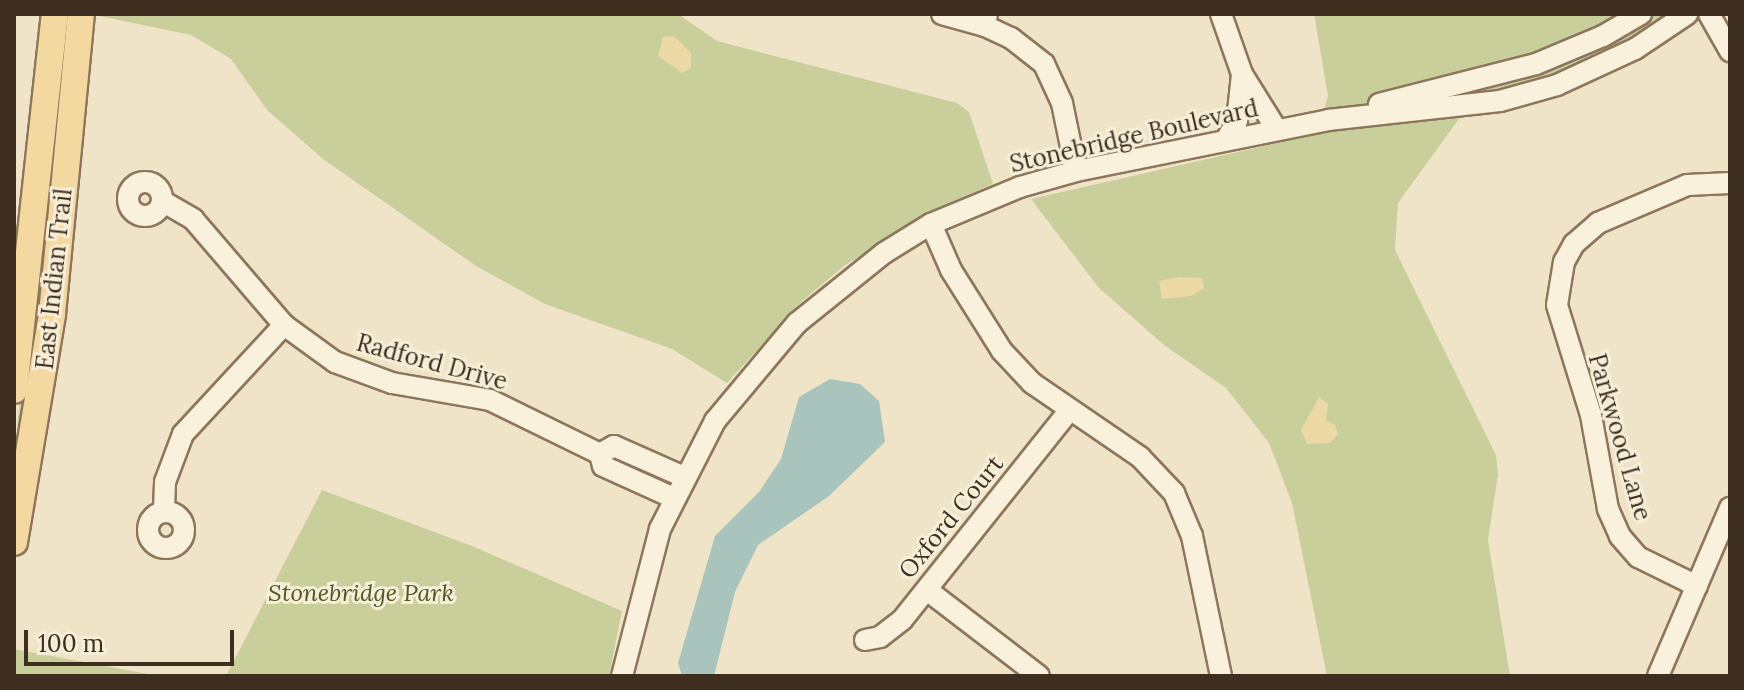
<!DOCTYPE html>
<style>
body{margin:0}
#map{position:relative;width:1744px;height:690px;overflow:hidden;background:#f0e4c8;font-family:Lora,serif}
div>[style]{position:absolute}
.green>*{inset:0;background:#c9cf9b}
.sand>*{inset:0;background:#ecd9a5}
.water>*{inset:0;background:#a9c4bc}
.roads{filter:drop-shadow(2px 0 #8d765c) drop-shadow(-2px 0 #8d765c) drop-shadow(0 2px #8d765c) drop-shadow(0 -2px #8d765c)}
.minor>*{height:20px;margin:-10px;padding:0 10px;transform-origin:10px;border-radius:10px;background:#faf1dc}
.minor>.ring{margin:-10px;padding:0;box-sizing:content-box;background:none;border:20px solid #faf1dc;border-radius:50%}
.major>*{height:26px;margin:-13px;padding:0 13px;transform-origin:13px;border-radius:13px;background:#f3d9a0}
span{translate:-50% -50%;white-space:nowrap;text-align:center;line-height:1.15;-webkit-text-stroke:6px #f7eed8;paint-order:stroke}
.street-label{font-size:24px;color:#3d2e20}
.park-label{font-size:24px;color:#4d5a26;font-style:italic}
.frame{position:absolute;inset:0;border:16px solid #3d2e20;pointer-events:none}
.scale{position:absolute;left:24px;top:630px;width:210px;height:36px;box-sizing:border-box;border:4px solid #3d2e20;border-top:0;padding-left:10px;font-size:24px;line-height:28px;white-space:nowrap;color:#3d2e20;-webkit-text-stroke:6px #f7eed8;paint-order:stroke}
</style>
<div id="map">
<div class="green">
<div style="clip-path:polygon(63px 14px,72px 14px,46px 296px,22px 429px,17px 426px)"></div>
<div style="clip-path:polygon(90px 14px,678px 14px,717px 41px,957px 103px,969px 112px,993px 184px,937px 208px,844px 266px,801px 302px,727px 383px,672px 349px,545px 304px,476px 266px,323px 159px,267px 110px,231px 59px,191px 35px)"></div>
<div style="clip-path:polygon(1314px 14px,1708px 14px,1664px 45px,1581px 85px,1461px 116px,1398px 203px,1395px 250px,1496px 455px,1498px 475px,1488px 540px,1510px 676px,1327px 676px,1292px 503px,1269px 443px,1226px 388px,1164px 345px,1098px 287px,1031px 199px,1317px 134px,1328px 96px)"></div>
<div style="clip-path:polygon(322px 490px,472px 546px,622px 611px,609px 676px,226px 676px)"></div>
<div style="clip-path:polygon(14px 649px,159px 676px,14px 676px)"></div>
</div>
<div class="sand">
<div style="clip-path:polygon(674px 36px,691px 53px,691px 68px,682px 73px,658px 56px,663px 37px)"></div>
<div style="clip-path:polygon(1179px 277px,1202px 278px,1204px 288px,1191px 296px,1162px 299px,1159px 281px)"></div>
<div style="clip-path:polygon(1319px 397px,1328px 404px,1326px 421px,1335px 425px,1338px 434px,1330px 443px,1307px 444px,1301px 430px)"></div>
</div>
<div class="water">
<div style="clip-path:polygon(830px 379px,860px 384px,879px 401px,885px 442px,829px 496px,758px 545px,735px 592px,714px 676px,682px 676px,678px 663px,715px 536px,759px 492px,781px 459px,799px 397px)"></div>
</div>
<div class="roads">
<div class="minor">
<div style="left:942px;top:14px;width:45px;rotate:15.6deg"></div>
<div style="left:985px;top:26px;width:12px;rotate:-81deg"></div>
<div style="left:1221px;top:14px;width:64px;rotate:70.7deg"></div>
<div style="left:1242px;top:74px;width:66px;rotate:58deg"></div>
<div style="left:1709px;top:14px;width:43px;rotate:60.4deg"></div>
<div style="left:985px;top:26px;width:29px;rotate:25deg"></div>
<div style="left:1011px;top:38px;width:42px;rotate:38.2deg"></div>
<div style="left:1044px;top:64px;width:43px;rotate:65.2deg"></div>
<div style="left:1062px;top:103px;width:69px;rotate:78.4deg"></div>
<div style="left:1379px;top:104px;width:162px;rotate:-14.3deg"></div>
<div style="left:1536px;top:64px;width:73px;rotate:-22.7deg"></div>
<div style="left:1603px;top:36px;width:44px;rotate:-30.1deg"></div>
<div style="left:1226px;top:140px;width:22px;rotate:-60deg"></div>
<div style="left:1237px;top:121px;width:47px;rotate:-83.9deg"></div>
<div class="ring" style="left:128px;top:182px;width:14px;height:14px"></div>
<div style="left:162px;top:201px;width:36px;rotate:30deg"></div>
<div style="left:193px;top:219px;width:140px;rotate:49.4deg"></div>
<div style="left:284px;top:325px;width:63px;rotate:36deg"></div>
<div style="left:335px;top:362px;width:61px;rotate:20.2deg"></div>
<div style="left:392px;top:383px;width:99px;rotate:9.8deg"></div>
<div style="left:490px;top:400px;width:123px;rotate:26.1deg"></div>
<div style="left:931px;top:224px;width:50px;rotate:66.5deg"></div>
<div style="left:951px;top:270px;width:96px;rotate:57.8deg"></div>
<div style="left:1002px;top:351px;width:44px;rotate:46.8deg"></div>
<div style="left:1032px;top:383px;width:131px;rotate:34.4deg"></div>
<div style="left:1140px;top:457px;width:50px;rotate:46.6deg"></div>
<div style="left:1174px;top:493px;width:47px;rotate:67.3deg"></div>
<div style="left:1192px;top:536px;width:143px;rotate:78.3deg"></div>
<div style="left:600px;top:454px;width:16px;rotate:-30deg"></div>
<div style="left:614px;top:446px;width:77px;rotate:23.9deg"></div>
<div style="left:600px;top:454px;width:12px;rotate:76deg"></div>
<div style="left:603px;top:466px;width:78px;rotate:24.3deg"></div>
<div style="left:164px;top:511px;width:29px;rotate:-88deg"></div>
<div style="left:165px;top:482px;width:51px;rotate:-69.4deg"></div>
<div style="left:183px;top:434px;width:149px;rotate:-47.2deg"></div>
<div class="ring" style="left:148px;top:512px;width:16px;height:16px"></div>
<div style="left:1697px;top:586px;width:66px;rotate:-153.8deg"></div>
<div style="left:1638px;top:557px;width:28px;rotate:-131deg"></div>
<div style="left:1620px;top:536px;width:30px;rotate:-114deg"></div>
<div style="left:1608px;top:509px;width:96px;rotate:-100.3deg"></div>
<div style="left:1591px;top:415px;width:115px;rotate:-107.2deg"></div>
<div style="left:1557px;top:305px;width:44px;rotate:-80.8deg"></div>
<div style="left:1564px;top:262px;width:21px;rotate:-61deg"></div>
<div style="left:1574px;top:244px;width:32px;rotate:-41deg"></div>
<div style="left:1598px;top:223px;width:97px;rotate:-23.1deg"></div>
<div style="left:1687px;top:185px;width:43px;rotate:-2.7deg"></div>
<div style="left:927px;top:590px;width:141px;rotate:37.5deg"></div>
<div style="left:865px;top:640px;width:15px;rotate:-11deg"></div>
<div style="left:880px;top:637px;width:28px;rotate:-38deg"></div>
<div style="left:902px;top:620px;width:266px;rotate:-51.4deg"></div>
<div style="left:622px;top:676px;width:152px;rotate:-75.5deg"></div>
<div style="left:660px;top:529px;width:121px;rotate:-63deg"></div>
<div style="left:715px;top:421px;width:128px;rotate:-50.1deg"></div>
<div style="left:797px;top:323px;width:112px;rotate:-38.8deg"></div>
<div style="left:884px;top:253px;width:55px;rotate:-31.7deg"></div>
<div style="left:931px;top:224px;width:96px;rotate:-22.6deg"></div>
<div style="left:1020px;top:187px;width:58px;rotate:-15.9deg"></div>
<div style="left:1076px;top:171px;width:257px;rotate:-11.4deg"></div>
<div style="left:1328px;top:120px;width:173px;rotate:-6.3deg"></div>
<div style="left:1500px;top:101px;width:59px;rotate:-15.7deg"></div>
<div style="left:1557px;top:85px;width:86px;rotate:-24.8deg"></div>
<div style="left:1635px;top:49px;width:63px;rotate:-33.9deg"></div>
<div style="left:1658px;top:676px;width:183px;rotate:-66.8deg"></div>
</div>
<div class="major">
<div style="left:14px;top:390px;width:378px;rotate:-83.8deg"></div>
<div style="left:14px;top:542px;width:231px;rotate:-80.5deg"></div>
<div style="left:52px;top:314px;width:301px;rotate:-84.5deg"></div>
</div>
</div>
<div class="street-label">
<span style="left:1134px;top:136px;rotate:-13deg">Stonebridge Boulevard</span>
<span style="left:54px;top:279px;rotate:-84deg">East Indian Trail</span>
<span style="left:432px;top:362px;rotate:15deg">Radford Drive</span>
<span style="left:1620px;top:437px;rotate:74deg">Parkwood Lane</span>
<span style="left:951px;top:517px;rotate:-51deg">Oxford Court</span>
</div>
<div class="park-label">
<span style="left:361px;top:593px">Stonebridge Park</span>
</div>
<div class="frame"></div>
<div class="scale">100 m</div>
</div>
